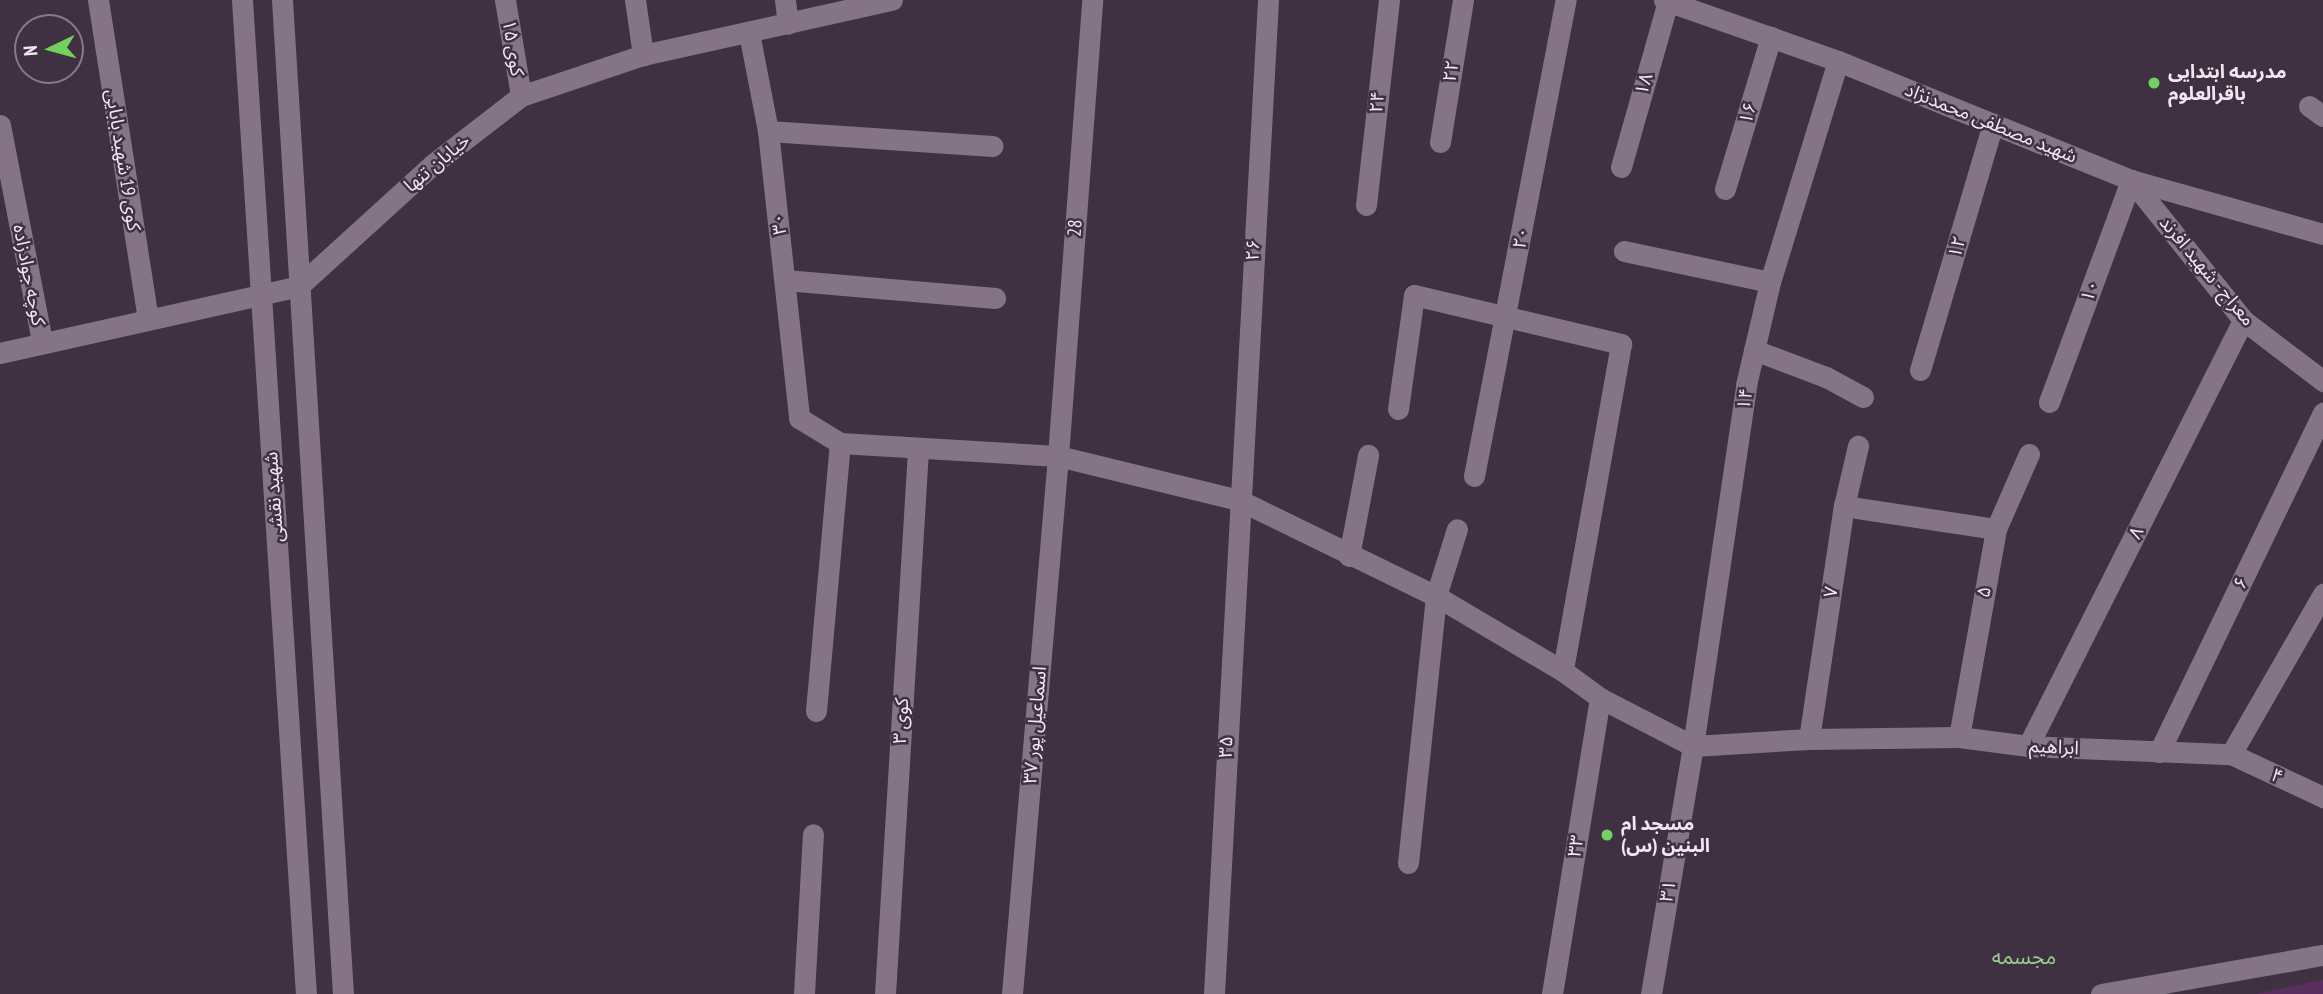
<!DOCTYPE html>
<meta charset="utf-8">
<style>
body{margin:0}
#map{position:relative;width:2323px;height:994px;overflow:hidden;background:#3f3141;font-family:"PT Sans Narrow","Noto Sans Arabic",sans-serif}
div>[style]{position:absolute}
.green>*{inset:0;background:#5a2e5f}
.street>*{height:21px;margin:-10.5px;padding:0 10.5px;transform-origin:10.5px;border-radius:10.5px;background:#847486}
.secondary>*{height:21px;margin:-10.5px;padding:0 10.5px;transform-origin:10.5px;border-radius:10.5px;background:#847486}
.dots>*{width:19px;height:19px;translate:-50% -50%;box-sizing:border-box;border:4px solid #3f3141;border-radius:50%}
span{translate:-50% -50%;white-space:nowrap;text-align:center;line-height:1.15;-webkit-text-stroke:5px #3f3141;paint-order:stroke}
.street-label{font-size:19px;color:#f0e7f1}
.poi-label{font-size:19px;color:#f0e7f1;font-weight:700}
.left{translate:0 -50%;text-align:left}
.neighbourhood-label{font-size:21px;color:#9cce91}
.north{position:absolute;left:14px;top:14px;width:70px;height:70px;box-sizing:border-box;background:#3f3141;border:2px solid #867a87;border-radius:50%;rotate:265deg;font-size:19px;font-weight:700;line-height:28px;text-align:center;color:#f0e7f1}
.north::after{content:'';display:block;margin:auto;width:24px;height:32px;background:#72d25d;clip-path:polygon(50% 0,100% 100%,50% 72%,0 100%)}
</style>
<div id="map">
<div class="green">
<div style="clip-path:polygon(2323px 980px,2323px 994px,2255px 994px)"></div>
</div>
<div class="street">
<div style="left:98px;top:0;width:323px;rotate:81.1deg"></div>
<div style="left:505px;top:0;width:97px;rotate:80.5deg"></div>
<div style="left:635px;top:0;width:56px;rotate:81.7deg"></div>
<div style="left:785px;top:0;width:24px;rotate:83deg"></div>
<div style="left:749px;top:33px;width:100px;rotate:79deg"></div>
<div style="left:768px;top:131px;width:289px;rotate:83.8deg"></div>
<div style="left:799px;top:418px;width:48px;rotate:31.4deg"></div>
<div style="left:840px;top:443px;width:218px;rotate:3.4deg"></div>
<div style="left:1058px;top:456px;width:186px;rotate:13.7deg"></div>
<div style="left:1239px;top:500px;width:219px;rotate:26deg"></div>
<div style="left:1436px;top:596px;width:147px;rotate:30.6deg"></div>
<div style="left:1563px;top:671px;width:46px;rotate:36.1deg"></div>
<div style="left:1600px;top:698px;width:105px;rotate:27.3deg"></div>
<div style="left:2309px;top:106px;width:17px;rotate:36deg"></div>
<div style="left:0;top:125px;width:221px;rotate:79deg"></div>
<div style="left:768px;top:131px;width:225px;rotate:3.8deg"></div>
<div style="left:1440px;top:142px;width:144px;rotate:-80.8deg"></div>
<div style="left:1621px;top:167px;width:173px;rotate:-74.2deg"></div>
<div style="left:2131px;top:180px;width:179px;rotate:51.3deg"></div>
<div style="left:2243px;top:320px;width:101px;rotate:37.3deg"></div>
<div style="left:1725px;top:189px;width:159px;rotate:-73.2deg"></div>
<div style="left:1366px;top:205px;width:206px;rotate:-83.6deg"></div>
<div style="left:1624px;top:251px;width:149px;rotate:12deg"></div>
<div style="left:785px;top:280px;width:211px;rotate:4.9deg"></div>
<div style="left:1754px;top:350px;width:77px;rotate:20.6deg"></div>
<div style="left:1826px;top:377px;width:42px;rotate:28.4deg"></div>
<div style="left:1920px;top:370px;width:257px;rotate:-73.5deg"></div>
<div style="left:2049px;top:402px;width:237px;rotate:-69.7deg"></div>
<div style="left:1398px;top:409px;width:115px;rotate:-82deg"></div>
<div style="left:1414px;top:295px;width:213px;rotate:13.3deg"></div>
<div style="left:1621px;top:344px;width:332px;rotate:100.1deg"></div>
<div style="left:1474px;top:476px;width:485px;rotate:-79.1deg"></div>
<div style="left:1844px;top:506px;width:154px;rotate:8.6deg"></div>
<div style="left:1349px;top:556px;width:103px;rotate:-79.3deg"></div>
<div style="left:816px;top:711px;width:269px;rotate:-84.9deg"></div>
<div style="left:1959px;top:737px;width:211px;rotate:-79.9deg"></div>
<div style="left:1996px;top:529px;width:82px;rotate:-66.3deg"></div>
<div style="left:1809px;top:739px;width:236px;rotate:-81.5deg"></div>
<div style="left:1844px;top:506px;width:62px;rotate:-76.9deg"></div>
<div style="left:1693px;top:746px;width:116px;rotate:-3.5deg"></div>
<div style="left:1809px;top:739px;width:150px;rotate:-0.8deg"></div>
<div style="left:1959px;top:737px;width:70px;rotate:7.4deg"></div>
<div style="left:2028px;top:746px;width:203px;rotate:2.3deg"></div>
<div style="left:2231px;top:754px;width:102px;rotate:25.1deg"></div>
<div style="left:2028px;top:746px;width:477px;rotate:-63.2deg"></div>
<div style="left:2159px;top:752px;width:377px;rotate:-64.2deg"></div>
<div style="left:2231px;top:754px;width:185px;rotate:-60.1deg"></div>
<div style="left:1408px;top:863px;width:268px;rotate:-84deg"></div>
<div style="left:1436px;top:596px;width:70px;rotate:-72.6deg"></div>
<div style="left:804px;top:994px;width:160px;rotate:-86.8deg"></div>
<div style="left:885px;top:994px;width:546px;rotate:-86.53deg"></div>
<div style="left:1012px;top:994px;width:540px;rotate:-85.11deg"></div>
<div style="left:1058px;top:456px;width:457px;rotate:-85.7deg"></div>
<div style="left:1214px;top:994px;width:995px;rotate:-86.89deg"></div>
<div style="left:1552px;top:994px;width:300px;rotate:-80.8deg"></div>
<div style="left:1651px;top:994px;width:252px;rotate:-80.4deg"></div>
<div style="left:1693px;top:746px;width:365px;rotate:-81.6deg"></div>
<div style="left:1746px;top:385px;width:106px;rotate:-76.9deg"></div>
<div style="left:1770px;top:282px;width:231px;rotate:-72.9deg"></div>
<div style="left:2101px;top:994px;width:225px;rotate:-10deg"></div>
</div>
<div class="secondary">
<div style="left:242px;top:0;width:996px;rotate:86.32deg"></div>
<div style="left:282px;top:0;width:996px;rotate:86.49deg"></div>
<div style="left:1664px;top:0;width:184px;rotate:19.3deg"></div>
<div style="left:1838px;top:61px;width:316px;rotate:22.1deg"></div>
<div style="left:2131px;top:180px;width:199px;rotate:15.7deg"></div>
<div style="left:0;top:353px;width:306px;rotate:-12.6deg"></div>
<div style="left:299px;top:286px;width:181px;rotate:-42.3deg"></div>
<div style="left:433px;top:164px;width:111px;rotate:-37.7deg"></div>
<div style="left:521px;top:96px;width:129px;rotate:-18.6deg"></div>
<div style="left:643px;top:55px;width:255px;rotate:-12.5deg"></div>
</div>
<div class="dots">
<div style="left:2154px;top:83px;background:#72d25d"></div>
<div style="left:1607px;top:835px;background:#72d25d"></div>
</div>
<div class="street-label">
<span style="left:513px;top:48px;rotate:81deg">کوی ۱۵</span>
<span style="left:1451px;top:71px;rotate:-81deg">۲۲</span>
<span style="left:1644px;top:84px;rotate:-74deg">۱۸</span>
<span style="left:1377px;top:102px;rotate:-84deg">۲۴</span>
<span style="left:1748px;top:113px;rotate:-73deg">۱۶</span>
<span style="left:1991px;top:123px;rotate:22deg">شهید مصطفی محمدنژاد</span>
<span style="left:123px;top:160px;rotate:81deg">کوی 19 شهید بابایی</span>
<span style="left:437px;top:163px;rotate:-40deg">خیابان تنها</span>
<span style="left:779px;top:224px;rotate:-97deg">۳۰</span>
<span style="left:1075px;top:228px;rotate:-86deg">28</span>
<span style="left:1521px;top:238px;rotate:-79deg">۲۰</span>
<span style="left:1957px;top:247px;rotate:-73deg">۱۲</span>
<span style="left:1253px;top:250px;rotate:-87deg">۲۶</span>
<span style="left:2207px;top:271px;rotate:50deg">معراج - شهید افرند</span>
<span style="left:29px;top:275px;rotate:79deg">کوچه جوادزاده</span>
<span style="left:2090px;top:291px;rotate:-70deg">۱۰</span>
<span style="left:1745px;top:399px;rotate:-81deg">۱۴</span>
<span style="left:274px;top:497px;rotate:-94deg">شهید نقشی</span>
<span style="left:2136px;top:533px;rotate:-63deg">۸</span>
<span style="left:2241px;top:583px;rotate:-64deg">۶</span>
<span style="left:1831px;top:592px;rotate:-82deg">۷</span>
<span style="left:1984px;top:592px;rotate:-79deg">۵</span>
<span style="left:901px;top:721px;rotate:-87deg">کوی ۳</span>
<span style="left:1035px;top:725px;rotate:-85deg">اسماعیل پور ۳۷</span>
<span style="left:1226px;top:747px;rotate:-87deg">۳۵</span>
<span style="left:2054px;top:747px;rotate:3deg">ابراهیم</span>
<span style="left:2277px;top:776px;rotate:25deg">۴</span>
<span style="left:1576px;top:846px;rotate:-81deg">۳۳</span>
<span style="left:1668px;top:891px;rotate:-80deg">۳۱</span>
</div>
<div class="poi-label">
<span class="left" style="left:2168px;top:83px">مدرسه ابتدایی<br>باقرالعلوم</span>
<span class="left" style="left:1621px;top:835px">مسجد ام<br>البنین (س)</span>
</div>
<div class="neighbourhood-label">
<span style="left:2024px;top:957px">مجسمه</span>
</div>
<div class="north">N</div>
</div>
